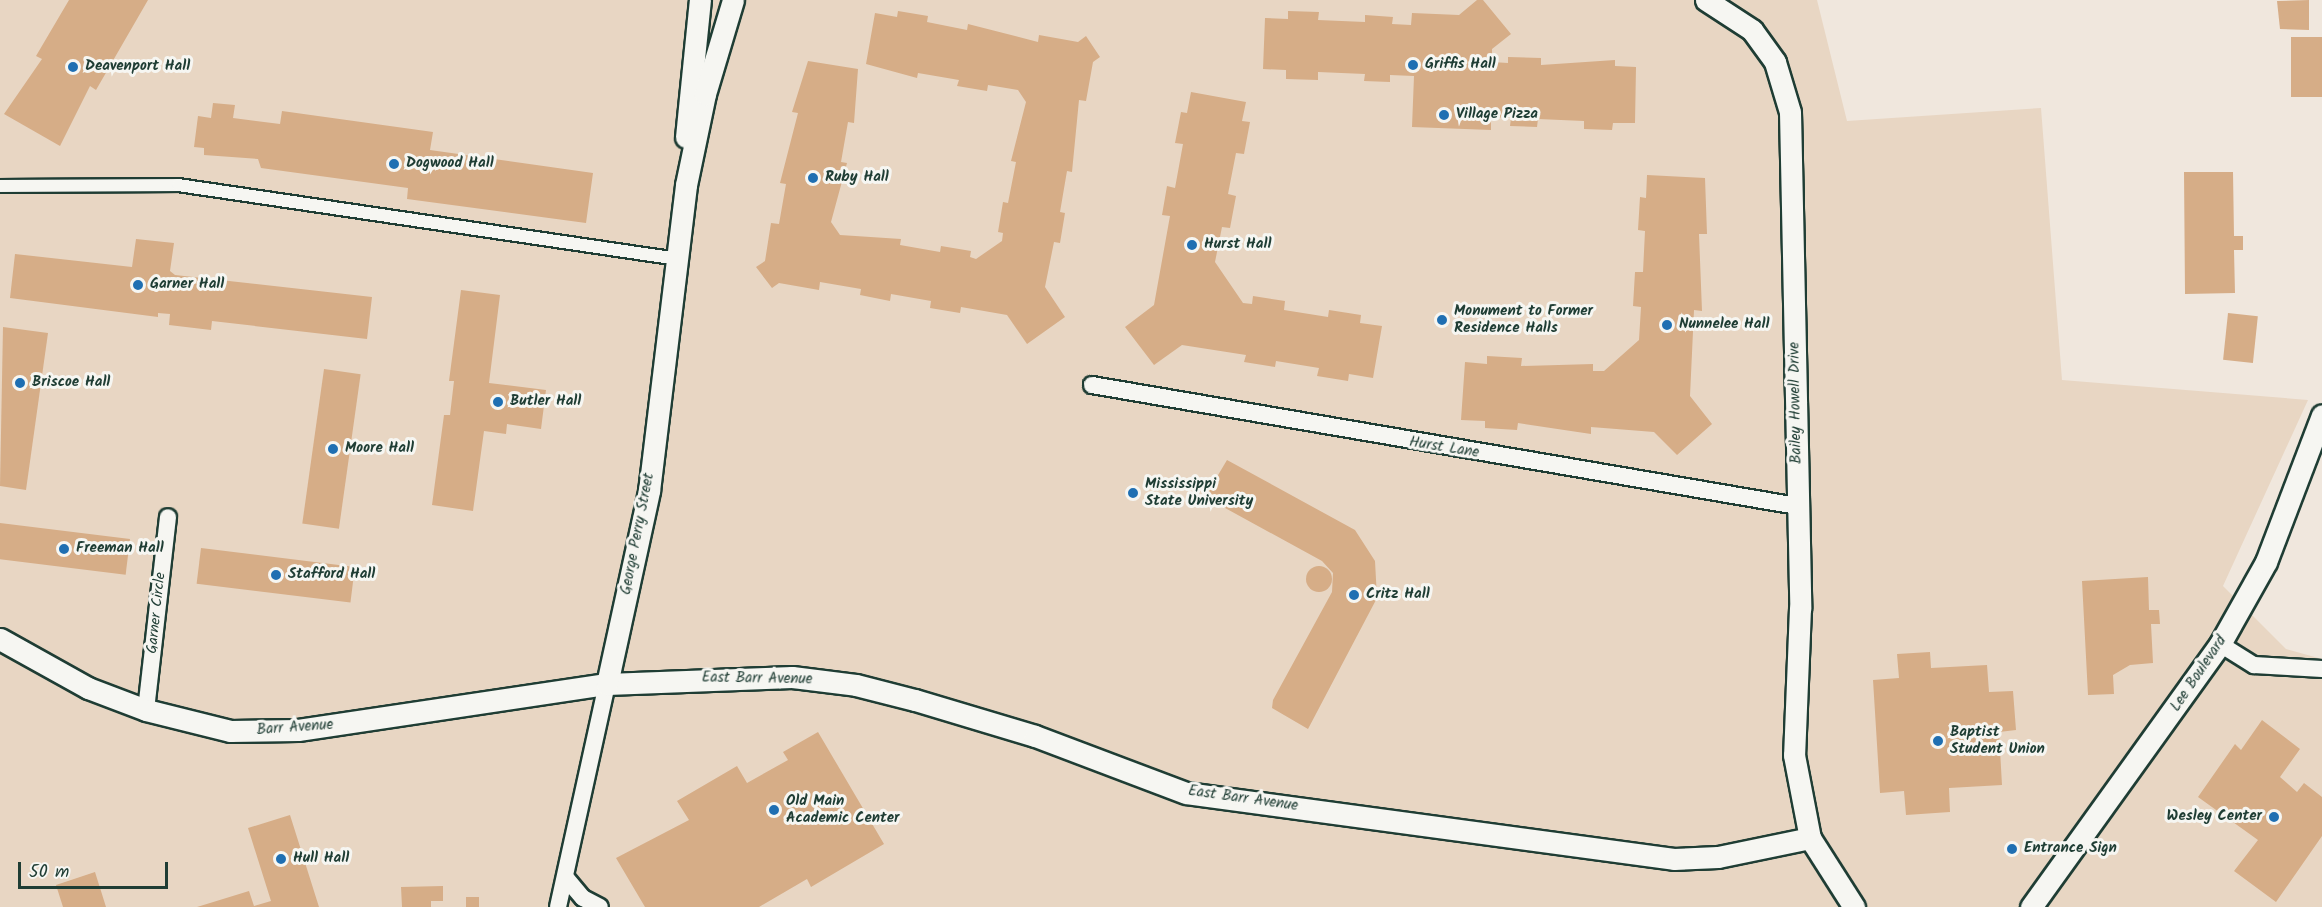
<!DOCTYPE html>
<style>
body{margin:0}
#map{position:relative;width:2322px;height:907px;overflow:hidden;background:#f0e7dd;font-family:Kalam,sans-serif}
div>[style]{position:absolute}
.built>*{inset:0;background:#e8d6c3}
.building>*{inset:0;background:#d6ad87;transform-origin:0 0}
.round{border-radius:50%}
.roads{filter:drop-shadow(2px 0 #1f3d34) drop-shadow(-2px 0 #1f3d34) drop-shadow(0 2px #1f3d34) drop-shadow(0 -2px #1f3d34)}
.pedestrian>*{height:12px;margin:-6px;padding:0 6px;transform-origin:6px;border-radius:6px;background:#f6f6f2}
.minor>*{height:16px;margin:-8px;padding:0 8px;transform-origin:8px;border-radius:8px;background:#f6f6f2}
.tertiary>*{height:21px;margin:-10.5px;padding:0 10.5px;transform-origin:10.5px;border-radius:10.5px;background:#f6f6f2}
.dots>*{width:16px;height:16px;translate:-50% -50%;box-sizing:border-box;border:3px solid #f6f6f2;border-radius:50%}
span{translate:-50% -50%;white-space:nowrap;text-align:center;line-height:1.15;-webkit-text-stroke:6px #f6f6f2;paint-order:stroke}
.poi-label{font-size:15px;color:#1f3d34;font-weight:700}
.left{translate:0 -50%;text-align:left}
.right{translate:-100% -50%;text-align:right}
.street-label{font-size:15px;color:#1f3d34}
.scale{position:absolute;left:18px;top:862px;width:150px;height:27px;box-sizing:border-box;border:3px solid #1f3d34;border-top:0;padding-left:8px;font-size:18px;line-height:21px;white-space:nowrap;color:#1f3d34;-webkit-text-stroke:4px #f6f6f2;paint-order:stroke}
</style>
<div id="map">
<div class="built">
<div style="clip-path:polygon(0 0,1817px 0,1847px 121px,2041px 108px,2062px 380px,2308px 400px,2223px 586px,2286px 649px,2322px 659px,2322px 907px,0 907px)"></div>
</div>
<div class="building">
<div style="clip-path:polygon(69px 0,148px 0,96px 90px,90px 86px,60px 146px,4px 114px,42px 59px,36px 56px)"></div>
<div style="clip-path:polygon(1477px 0,1483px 0,1511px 34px,1492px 49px,1492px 62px,1508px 63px,1508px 57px,1541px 58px,1541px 65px,1615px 60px,1615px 66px,1636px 67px,1635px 123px,1613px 123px,1612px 130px,1584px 129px,1584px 121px,1538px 119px,1537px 127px,1510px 126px,1511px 118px,1491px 117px,1491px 130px,1412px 127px,1414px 76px,1390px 75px,1390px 82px,1364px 81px,1365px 74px,1318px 72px,1318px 80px,1286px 79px,1286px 70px,1263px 69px,1265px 18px,1288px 19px,1288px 11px,1319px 12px,1318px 20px,1365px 22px,1365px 15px,1393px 17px,1392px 24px,1411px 25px,1412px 13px,1459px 15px)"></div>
<div style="clip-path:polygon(2309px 0,2309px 30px,2280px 29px,2277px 1px)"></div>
<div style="clip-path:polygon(898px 11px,928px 16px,927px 22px,967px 30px,968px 24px,1038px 42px,1039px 35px,1078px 42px,1086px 36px,1100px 57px,1093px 62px,1086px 101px,1079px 100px,1072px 172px,1067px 171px,1060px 212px,1065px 213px,1060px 243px,1054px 242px,1045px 287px,1065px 317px,1027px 344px,1007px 315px,961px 307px,960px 313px,930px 308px,931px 301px,891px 294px,890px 301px,860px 295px,861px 289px,820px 282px,819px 290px,779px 283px,772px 288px,756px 267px,765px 261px,771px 223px,779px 224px,786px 184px,780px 183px,798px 113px,792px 112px,808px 61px,858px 69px,854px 123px,848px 122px,841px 162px,847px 163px,831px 222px,840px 235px,901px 239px,900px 245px,940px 252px,941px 246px,971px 251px,970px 257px,976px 259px,1002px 241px,1003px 233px,998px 232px,1003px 202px,1008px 203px,1016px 162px,1011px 161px,1026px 102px,1018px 90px,988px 85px,987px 91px,957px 86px,959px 80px,918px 73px,917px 78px,866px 64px,875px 13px,897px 17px)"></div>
<div style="left:2291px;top:37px;width:31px;height:60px"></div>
<div style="clip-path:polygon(1191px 92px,1246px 102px,1242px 121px,1250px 122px,1244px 154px,1236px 153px,1228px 194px,1236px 196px,1230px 228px,1222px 227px,1215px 262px,1243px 303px,1252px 304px,1253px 296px,1285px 301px,1284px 310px,1328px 317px,1329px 310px,1361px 315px,1360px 323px,1382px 326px,1373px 378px,1349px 374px,1348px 381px,1317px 376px,1319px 368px,1276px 361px,1275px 367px,1244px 362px,1246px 355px,1182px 345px,1154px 365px,1125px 327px,1154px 305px,1170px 216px,1162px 215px,1167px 186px,1175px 188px,1183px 144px,1175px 143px,1181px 112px,1187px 113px)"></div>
<div style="clip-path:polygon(213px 103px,235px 105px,233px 118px,280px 124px,282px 111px,433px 132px,430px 150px,593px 173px,586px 223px,407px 199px,408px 188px,261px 168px,258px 159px,204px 155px,204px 148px,194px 147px,198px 116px,211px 118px)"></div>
<div style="clip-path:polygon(2184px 172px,2233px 172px,2234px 236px,2243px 236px,2243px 250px,2234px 250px,2235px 293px,2185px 294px)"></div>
<div style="clip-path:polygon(1647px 175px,1705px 178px,1707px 234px,1699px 234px,1702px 311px,1694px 310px,1690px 396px,1712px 424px,1677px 455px,1654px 432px,1591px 427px,1591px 434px,1518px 423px,1517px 430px,1485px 428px,1485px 421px,1461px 420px,1465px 362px,1487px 364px,1487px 356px,1522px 358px,1521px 366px,1593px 364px,1593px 371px,1604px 371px,1639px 340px,1641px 307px,1633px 306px,1635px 272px,1643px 272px,1645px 231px,1638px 230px,1640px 197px,1646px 198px)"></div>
<div style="clip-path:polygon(136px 239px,174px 243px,170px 271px,175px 275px,372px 297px,367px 339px,212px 321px,211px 330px,169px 325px,170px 314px,158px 313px,158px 317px,10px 298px,15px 254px,132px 267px)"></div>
<div style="clip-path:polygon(461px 290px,500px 295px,489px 383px,546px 390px,541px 429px,507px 424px,506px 434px,484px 431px,473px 511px,432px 505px,444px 415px,450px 415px,454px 381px,449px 381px)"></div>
<div style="left:2228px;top:313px;width:30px;height:47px;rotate:6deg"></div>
<div style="clip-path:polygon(3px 327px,48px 333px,26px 490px,0 486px)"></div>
<div style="left:324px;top:369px;width:37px;height:156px;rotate:8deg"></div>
<div style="clip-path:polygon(1227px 460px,1355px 530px,1375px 561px,1377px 598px,1308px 729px,1272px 708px,1273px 700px,1332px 592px,1333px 573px,1322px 561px,1205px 497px)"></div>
<div style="left:0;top:523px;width:131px;height:36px;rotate:7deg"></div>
<div style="left:201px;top:548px;width:155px;height:36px;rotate:7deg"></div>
<div class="round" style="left:1306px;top:566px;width:26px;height:26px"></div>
<div style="clip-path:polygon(2148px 577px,2149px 610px,2159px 610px,2160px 624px,2151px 624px,2153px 663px,2130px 665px,2113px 675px,2114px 694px,2088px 695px,2082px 581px)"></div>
<div style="clip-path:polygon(1930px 652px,1931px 668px,1987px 665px,1989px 692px,2013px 691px,2016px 730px,1999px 732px,2002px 785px,1949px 788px,1950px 812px,1906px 815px,1904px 791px,1880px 793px,1873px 680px,1899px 678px,1897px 654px)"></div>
<div style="clip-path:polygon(2262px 720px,2300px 749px,2280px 777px,2297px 792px,2304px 783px,2322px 797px,2322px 836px,2276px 902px,2234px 871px,2258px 840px,2198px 797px,2235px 744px,2241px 750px)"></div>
<div style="clip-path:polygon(818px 732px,884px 844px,811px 887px,807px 879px,759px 907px,645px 907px,616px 858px,689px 820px,677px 801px,737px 766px,747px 783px,788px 760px,783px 752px)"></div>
<div style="clip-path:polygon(290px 815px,319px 907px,197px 907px,249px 891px,254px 906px,271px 901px,248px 828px)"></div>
<div style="clip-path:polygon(95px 872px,106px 907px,63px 907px,56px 885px)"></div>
<div style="clip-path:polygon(443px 886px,443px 901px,431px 901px,431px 907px,402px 907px,401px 887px)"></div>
<div style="left:466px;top:897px;width:13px;height:10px"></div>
</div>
<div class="roads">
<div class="pedestrian">
<div style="left:0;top:186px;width:178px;rotate:-0.3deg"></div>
<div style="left:178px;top:185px;width:505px;rotate:8.42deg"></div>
</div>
<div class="minor">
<div style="left:1092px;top:385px;width:715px;rotate:9.74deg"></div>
<div style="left:2220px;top:644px;width:40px;rotate:32deg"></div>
<div style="left:2254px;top:665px;width:68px;rotate:3.4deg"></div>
<div style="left:146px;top:710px;width:194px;rotate:-83.5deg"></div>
<div style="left:566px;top:878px;width:26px;rotate:50deg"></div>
<div style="left:583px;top:898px;width:19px;rotate:28deg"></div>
<div style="left:558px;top:907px;width:228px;rotate:-77.6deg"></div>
</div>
<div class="tertiary">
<div style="left:1706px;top:0;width:55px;rotate:33.1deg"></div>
<div style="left:1752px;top:30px;width:39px;rotate:54deg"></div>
<div style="left:1775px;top:62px;width:52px;rotate:73.3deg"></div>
<div style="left:1790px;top:112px;width:496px;rotate:88.8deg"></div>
<div style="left:1800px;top:608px;width:147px;rotate:92.3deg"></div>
<div style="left:1794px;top:755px;width:85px;rotate:79.1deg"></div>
<div style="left:1810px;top:838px;width:82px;rotate:57.5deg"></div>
<div style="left:686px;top:137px;width:138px;rotate:-84.2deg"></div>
<div style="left:0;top:639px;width:101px;rotate:29.1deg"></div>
<div style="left:88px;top:688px;width:62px;rotate:20.8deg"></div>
<div style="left:146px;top:710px;width:87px;rotate:14deg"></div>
<div style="left:230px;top:731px;width:68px;rotate:-0.8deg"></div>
<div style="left:298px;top:730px;width:312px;rotate:-8.5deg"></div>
<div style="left:607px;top:684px;width:185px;rotate:-2.2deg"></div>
<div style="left:792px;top:677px;width:64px;rotate:7.1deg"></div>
<div style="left:856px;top:685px;width:61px;rotate:14.3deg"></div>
<div style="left:915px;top:700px;width:125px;rotate:16.7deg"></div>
<div style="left:1035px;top:736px;width:161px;rotate:20.7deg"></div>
<div style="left:1186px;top:793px;width:492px;rotate:7.7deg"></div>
<div style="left:1674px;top:859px;width:44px;rotate:-2.6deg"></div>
<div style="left:1718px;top:857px;width:94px;rotate:-11.7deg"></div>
<div style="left:607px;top:684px;width:198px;rotate:-77.7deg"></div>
<div style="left:649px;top:491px;width:308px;rotate:-83.1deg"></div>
<div style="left:686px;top:185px;width:93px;rotate:-78.2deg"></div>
<div style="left:705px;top:94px;width:98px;rotate:-73.4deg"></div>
<div style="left:2031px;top:907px;width:324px;rotate:-54.3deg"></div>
<div style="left:2220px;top:644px;width:94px;rotate:-60.7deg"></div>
<div style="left:2266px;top:562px;width:157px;rotate:-69.1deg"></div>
</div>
</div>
<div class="dots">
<div style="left:1413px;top:65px;background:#1f6fb2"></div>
<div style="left:73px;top:67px;background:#1f6fb2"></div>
<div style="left:1444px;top:115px;background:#1f6fb2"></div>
<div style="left:394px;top:164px;background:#1f6fb2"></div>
<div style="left:813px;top:178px;background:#1f6fb2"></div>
<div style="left:1192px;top:245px;background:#1f6fb2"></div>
<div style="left:138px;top:285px;background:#1f6fb2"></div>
<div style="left:1442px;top:320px;background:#1f6fb2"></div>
<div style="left:1667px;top:325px;background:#1f6fb2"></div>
<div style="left:20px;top:383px;background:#1f6fb2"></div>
<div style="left:498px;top:402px;background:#1f6fb2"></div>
<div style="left:333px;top:449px;background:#1f6fb2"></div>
<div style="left:1133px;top:493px;background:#1f6fb2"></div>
<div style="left:64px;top:549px;background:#1f6fb2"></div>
<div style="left:276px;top:575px;background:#1f6fb2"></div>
<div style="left:1354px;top:595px;background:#1f6fb2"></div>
<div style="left:1938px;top:741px;background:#1f6fb2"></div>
<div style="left:774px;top:810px;background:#1f6fb2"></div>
<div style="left:2274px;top:817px;background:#1f6fb2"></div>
<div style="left:2012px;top:849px;background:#1f6fb2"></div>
<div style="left:281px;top:859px;background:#1f6fb2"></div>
</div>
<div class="poi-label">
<span class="left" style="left:1425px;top:65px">Griffis Hall</span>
<span class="left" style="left:85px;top:67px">Deavenport Hall</span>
<span class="left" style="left:1456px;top:115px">Village Pizza</span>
<span class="left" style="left:406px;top:164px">Dogwood Hall</span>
<span class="left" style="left:825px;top:178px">Ruby Hall</span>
<span class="left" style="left:1204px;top:245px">Hurst Hall</span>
<span class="left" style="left:150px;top:285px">Garner Hall</span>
<span class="left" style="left:1454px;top:320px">Monument to Former<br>Residence Halls</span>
<span class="left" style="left:1679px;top:325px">Nunnelee Hall</span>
<span class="left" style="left:32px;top:383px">Briscoe Hall</span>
<span class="left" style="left:510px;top:402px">Butler Hall</span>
<span class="left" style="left:345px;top:449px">Moore Hall</span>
<span class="left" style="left:1145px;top:493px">Mississippi<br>State University</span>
<span class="left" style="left:76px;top:549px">Freeman Hall</span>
<span class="left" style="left:288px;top:575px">Stafford Hall</span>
<span class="left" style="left:1366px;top:595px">Critz Hall</span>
<span class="left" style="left:1950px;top:741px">Baptist<br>Student Union</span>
<span class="left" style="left:786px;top:810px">Old Main<br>Academic Center</span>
<span class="right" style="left:2262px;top:817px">Wesley Center</span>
<span class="left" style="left:2024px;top:849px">Entrance Sign</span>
<span class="left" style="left:293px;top:859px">Hull Hall</span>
</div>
<div class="street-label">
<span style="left:1796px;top:403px;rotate:-91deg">Bailey Howell Drive</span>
<span style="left:1444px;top:448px;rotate:9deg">Hurst Lane</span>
<span style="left:638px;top:534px;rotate:-79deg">George Perry Street</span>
<span style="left:157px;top:613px;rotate:-84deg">Garner Circle</span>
<span style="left:2199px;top:674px;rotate:-56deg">Lee Boulevard</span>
<span style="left:757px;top:679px;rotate:1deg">East Barr Avenue</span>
<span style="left:295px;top:728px;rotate:-4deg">Barr Avenue</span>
<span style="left:1243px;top:799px;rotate:8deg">East Barr Avenue</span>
</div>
<div class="scale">50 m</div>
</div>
